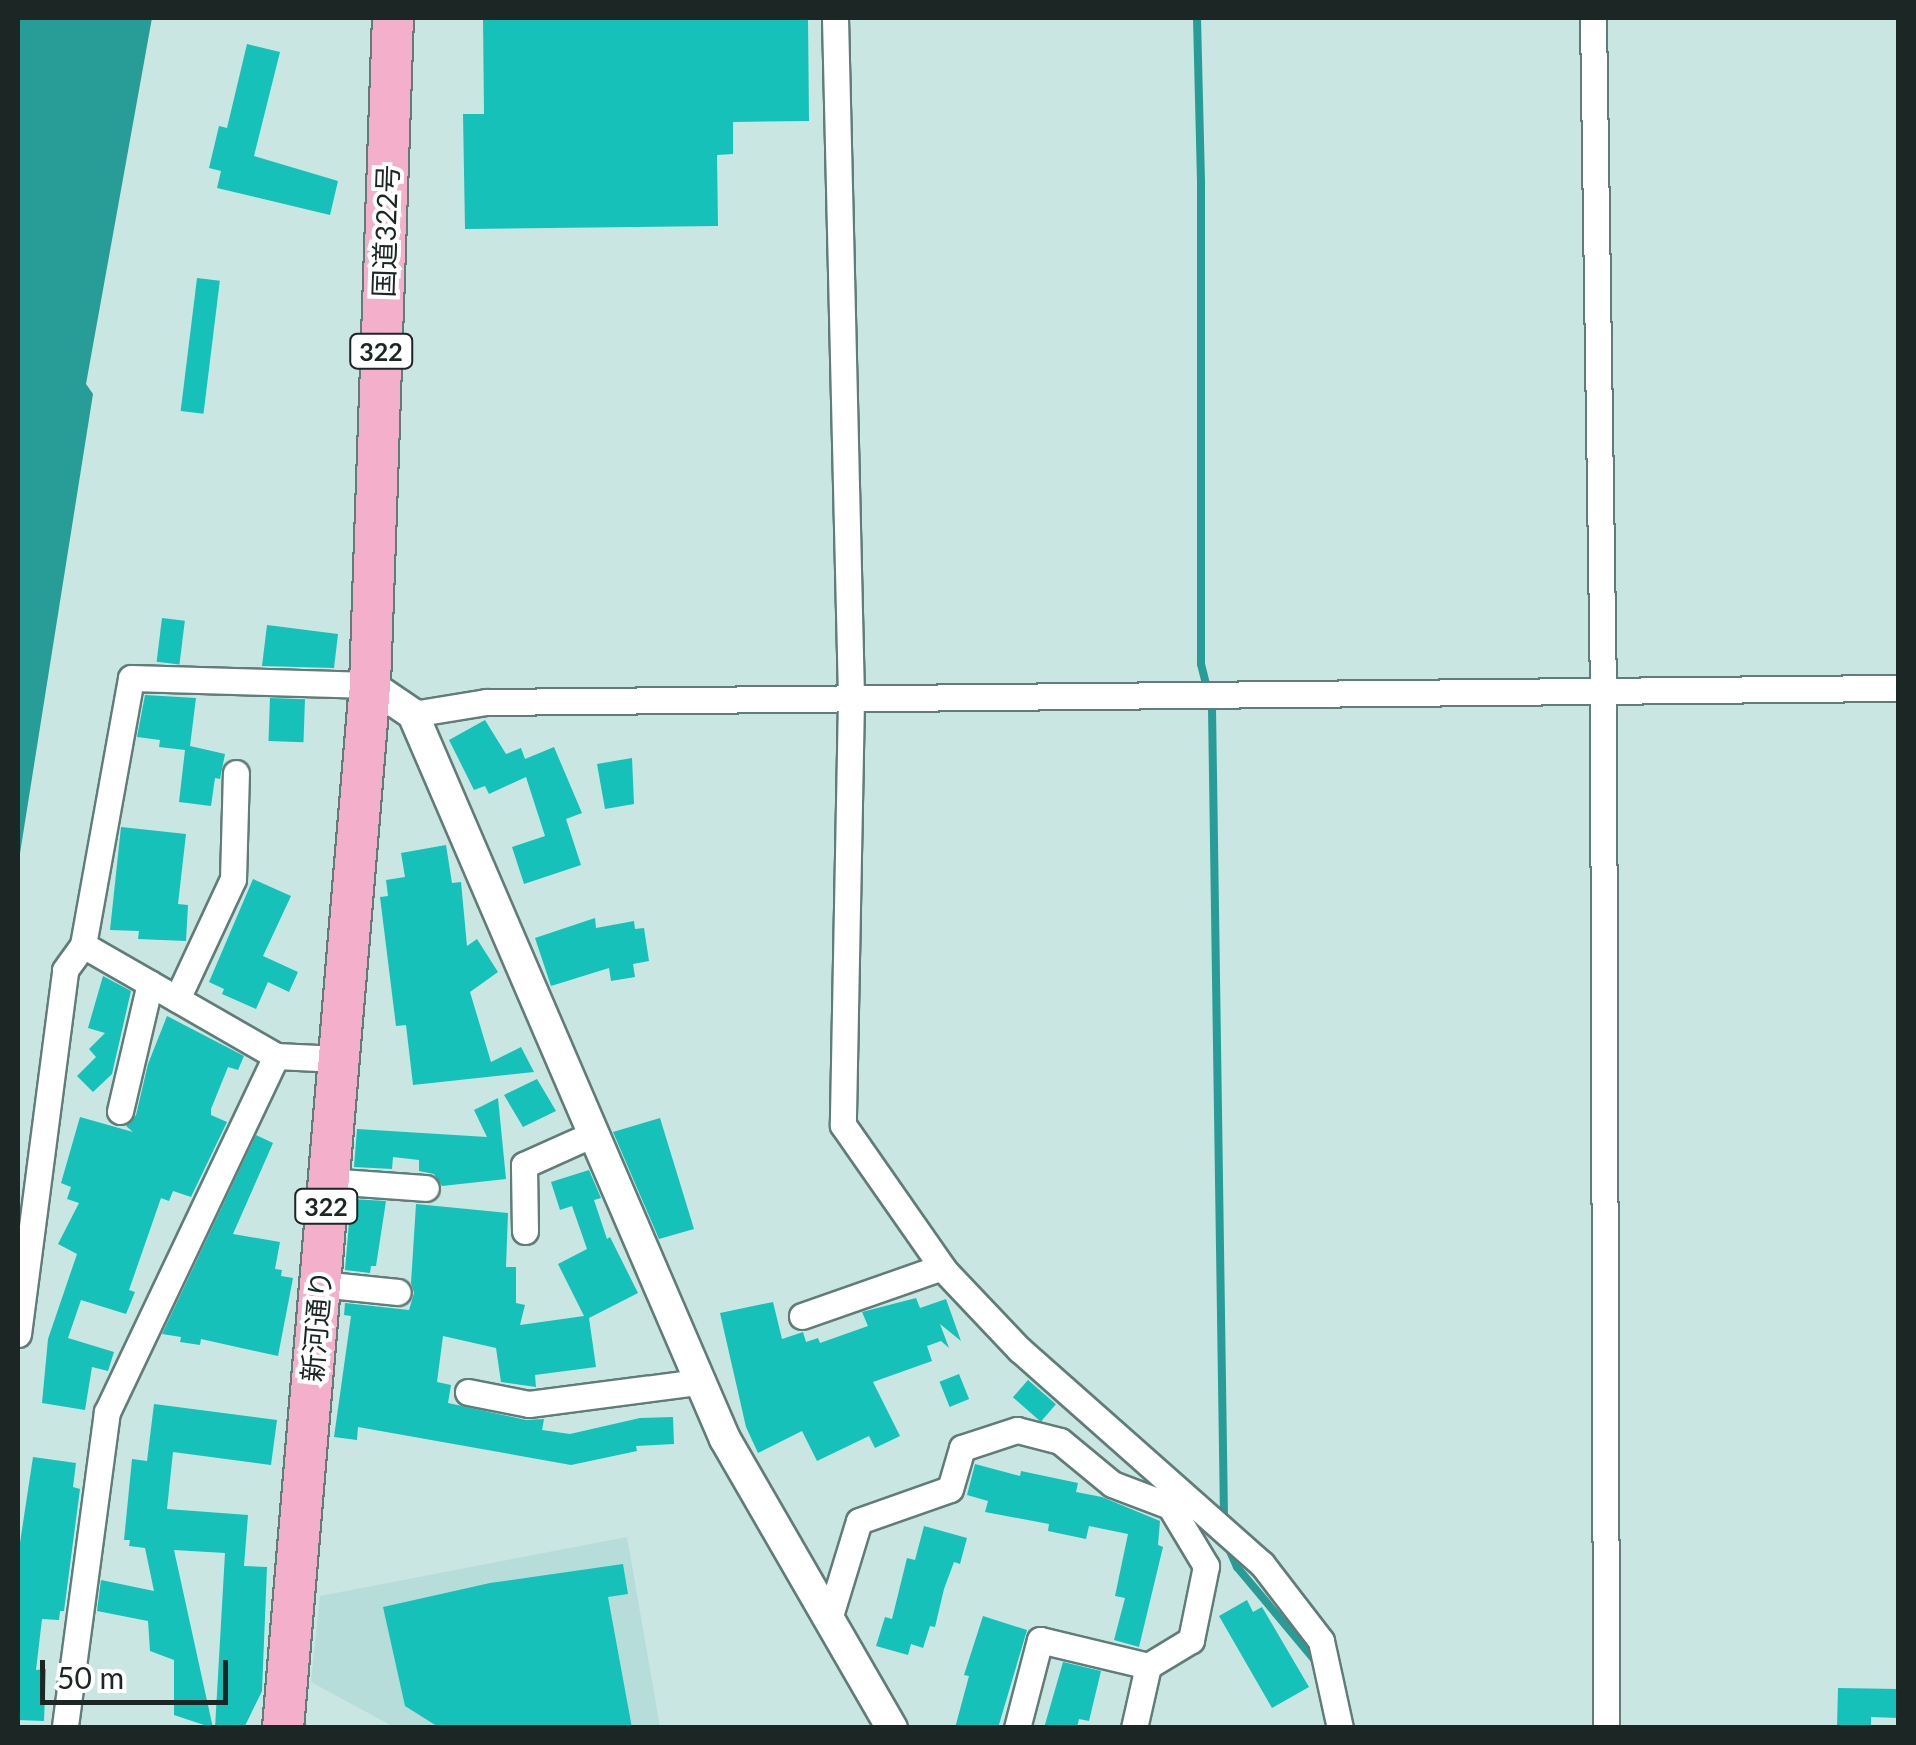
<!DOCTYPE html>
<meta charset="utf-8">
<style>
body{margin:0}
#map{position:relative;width:1916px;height:1745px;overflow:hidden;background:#c9e6e3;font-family:Lato,"Noto Sans JP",sans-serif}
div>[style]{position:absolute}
.built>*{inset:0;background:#b6ddd9}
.water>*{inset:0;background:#289c96}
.stream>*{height:8px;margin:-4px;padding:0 4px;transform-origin:4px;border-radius:4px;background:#289c96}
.building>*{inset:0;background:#15c1b9;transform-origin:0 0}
.roads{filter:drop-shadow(2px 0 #617c79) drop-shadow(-2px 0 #617c79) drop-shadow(0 2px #617c79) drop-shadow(0 -2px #617c79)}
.minor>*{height:25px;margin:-12.5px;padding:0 12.5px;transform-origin:12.5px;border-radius:12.5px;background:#fff}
.tertiary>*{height:30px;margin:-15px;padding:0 15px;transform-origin:15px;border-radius:15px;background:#fff}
.trunk>*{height:40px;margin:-20px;padding:0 20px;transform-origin:20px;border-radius:20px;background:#f4b0ca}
span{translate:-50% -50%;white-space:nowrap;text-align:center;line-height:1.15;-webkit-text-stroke:8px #fff;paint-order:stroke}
.shield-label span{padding:2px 8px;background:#fff;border:2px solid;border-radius:8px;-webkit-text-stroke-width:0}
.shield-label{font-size:25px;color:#1b2625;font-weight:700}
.street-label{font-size:28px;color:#1b2625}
.frame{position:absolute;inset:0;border:20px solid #1b2625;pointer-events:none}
.scale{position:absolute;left:40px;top:1660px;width:188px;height:45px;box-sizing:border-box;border:5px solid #1b2625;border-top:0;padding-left:12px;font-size:30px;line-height:35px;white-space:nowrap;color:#1b2625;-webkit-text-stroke:8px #fff;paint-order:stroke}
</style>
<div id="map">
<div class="built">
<div style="clip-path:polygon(627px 1537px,660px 1727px,394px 1727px,311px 1682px,320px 1596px)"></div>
</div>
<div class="water">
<div style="clip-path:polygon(18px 18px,152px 18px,86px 384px,93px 394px,18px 866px)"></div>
</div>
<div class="stream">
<div style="left:1197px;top:18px;width:165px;rotate:88.6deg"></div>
<div style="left:1201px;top:183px;width:481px;rotate:90deg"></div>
<div style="left:1201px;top:664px;width:45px;rotate:76deg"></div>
<div style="left:1212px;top:708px;width:813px;rotate:89.15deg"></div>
<div style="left:1225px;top:1540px;width:30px;rotate:66deg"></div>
<div style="left:1237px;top:1567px;width:120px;rotate:50.1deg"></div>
</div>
<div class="building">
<div style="clip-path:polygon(483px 18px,808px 18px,809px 121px,733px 122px,733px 154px,717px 155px,718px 226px,465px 229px,463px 114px,484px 114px)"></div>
<div style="clip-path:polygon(247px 44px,280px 52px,254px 156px,338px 181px,330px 215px,217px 188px,221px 171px,209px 168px,219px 126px,227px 128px)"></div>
<div style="left:197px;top:278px;width:23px;height:134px;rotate:7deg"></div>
<div style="left:162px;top:618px;width:23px;height:44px;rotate:7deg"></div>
<div style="clip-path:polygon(267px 625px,338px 634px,334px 668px,262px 666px)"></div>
<div style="clip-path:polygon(145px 695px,196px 698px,190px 746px,225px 754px,220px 779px,215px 778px,211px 806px,179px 802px,185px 750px,159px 747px,160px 740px,137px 737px)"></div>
<div style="left:270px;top:698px;width:35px;height:43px;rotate:2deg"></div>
<div style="clip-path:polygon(485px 720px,506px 754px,521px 748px,525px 759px,554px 747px,582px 813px,566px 819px,581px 865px,524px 884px,512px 847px,545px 836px,526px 777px,489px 794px,485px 786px,474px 790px,449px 740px)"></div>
<div style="clip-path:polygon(632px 758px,634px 804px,605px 809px,597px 764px)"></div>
<div style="clip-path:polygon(121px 827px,186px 834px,178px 904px,188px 905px,186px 941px,138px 939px,139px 931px,110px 930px)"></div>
<div style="clip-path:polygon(446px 845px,452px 883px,461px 882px,467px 946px,477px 939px,498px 972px,470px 992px,491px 1062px,521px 1047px,534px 1072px,413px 1085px,406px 1025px,396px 1026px,380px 897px,388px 896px,386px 880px,405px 877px,401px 853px)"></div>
<div style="clip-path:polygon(253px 879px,291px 896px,263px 956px,298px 972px,289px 992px,268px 982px,256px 1009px,222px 994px,224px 989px,209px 982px)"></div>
<div style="clip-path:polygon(595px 918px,596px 928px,634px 921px,635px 929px,644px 928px,649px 961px,633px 964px,635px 977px,611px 981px,609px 968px,551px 986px,535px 938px)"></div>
<div style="clip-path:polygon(103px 976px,131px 991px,112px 1074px,93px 1092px,77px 1076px,96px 1057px,89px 1049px,105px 1033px,88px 1028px)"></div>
<div style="clip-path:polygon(167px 1016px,244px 1056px,238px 1070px,228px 1067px,211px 1109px,211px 1115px,227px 1122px,191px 1197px,173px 1191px,169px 1201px,161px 1198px,129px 1290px,135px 1292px,126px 1314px,81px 1300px,68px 1338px,114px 1352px,108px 1371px,92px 1367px,85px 1410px,42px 1403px,48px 1339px,77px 1254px,58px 1244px,79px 1203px,67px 1199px,71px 1187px,61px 1183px,80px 1117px,133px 1132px,126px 1126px,136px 1115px,148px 1064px)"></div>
<div style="clip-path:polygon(537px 1079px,556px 1111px,523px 1127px,504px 1095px)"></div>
<div style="clip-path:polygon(498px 1098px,506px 1179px,442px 1186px,434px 1174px,419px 1171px,419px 1160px,393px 1157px,392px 1169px,354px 1167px,357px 1129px,487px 1137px,474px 1110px)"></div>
<div style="clip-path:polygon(660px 1118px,694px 1229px,659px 1239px,613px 1132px)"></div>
<div style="clip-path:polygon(256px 1135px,273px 1143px,233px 1234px,280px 1242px,275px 1269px,282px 1270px,281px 1276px,293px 1278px,278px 1356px,201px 1339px,200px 1345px,180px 1342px,181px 1337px,162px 1334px)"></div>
<div style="clip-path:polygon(589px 1170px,601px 1198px,594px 1200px,607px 1239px,610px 1237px,638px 1293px,589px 1318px,596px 1367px,535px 1375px,536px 1387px,501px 1382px,496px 1348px,443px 1336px,437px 1382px,451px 1385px,448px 1403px,526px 1420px,544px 1419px,542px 1430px,570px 1434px,640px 1418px,673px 1417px,674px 1444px,636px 1446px,637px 1451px,571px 1465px,358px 1427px,357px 1440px,334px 1437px,351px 1316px,344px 1315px,345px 1303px,409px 1310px,414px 1293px,411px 1283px,416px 1204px,508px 1213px,506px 1267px,516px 1267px,516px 1303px,525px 1305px,520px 1325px,584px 1316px,558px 1264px,587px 1249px,572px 1206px,560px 1210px,551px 1182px)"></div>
<div style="clip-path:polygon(351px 1199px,386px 1201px,376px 1266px,371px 1266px,370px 1273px,345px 1270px)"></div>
<div style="clip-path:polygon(916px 1298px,920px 1308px,946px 1299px,961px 1341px,940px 1324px,949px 1348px,941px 1341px,927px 1346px,932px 1361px,873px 1382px,900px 1436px,875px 1448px,869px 1436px,817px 1461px,802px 1431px,758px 1453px,746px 1427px,720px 1313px,773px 1302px,782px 1339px,803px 1332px,806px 1342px,818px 1338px,820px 1343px,868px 1326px,862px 1312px)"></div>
<div style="left:959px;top:1374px;width:27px;height:21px;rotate:68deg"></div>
<div style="left:1028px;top:1380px;width:37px;height:23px;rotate:41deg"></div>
<div style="clip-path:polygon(154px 1404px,277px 1420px,271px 1465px,173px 1452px,167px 1509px,248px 1515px,244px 1566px,267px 1567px,262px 1691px,244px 1728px,215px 1728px,225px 1553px,174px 1550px,213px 1728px,174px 1715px,174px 1660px,150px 1651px,148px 1621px,97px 1611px,101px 1580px,154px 1591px,145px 1548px,129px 1546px,130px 1540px,124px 1540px,132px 1459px,147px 1461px)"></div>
<div style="clip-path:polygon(33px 1457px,76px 1463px,73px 1487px,80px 1489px,64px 1611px,60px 1611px,59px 1620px,42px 1619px,36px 1670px,46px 1669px,44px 1721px,18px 1720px,18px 1556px)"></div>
<div style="clip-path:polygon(975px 1464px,1020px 1476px,1021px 1471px,1078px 1483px,1076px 1492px,1102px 1497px,1160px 1521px,1158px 1545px,1163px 1547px,1139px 1647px,1114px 1640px,1125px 1598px,1115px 1596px,1128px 1534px,1089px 1526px,1086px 1539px,1048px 1531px,1049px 1524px,985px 1512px,988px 1501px,967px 1495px)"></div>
<div style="clip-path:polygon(924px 1526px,967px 1538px,960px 1564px,954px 1562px,944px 1589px,935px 1627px,930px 1626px,923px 1648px,911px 1644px,908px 1655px,876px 1646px,885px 1617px,892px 1619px,907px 1558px,915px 1560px)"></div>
<div style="clip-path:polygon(623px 1564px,628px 1594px,608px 1597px,632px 1728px,440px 1728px,405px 1706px,383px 1607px,490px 1583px)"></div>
<div style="clip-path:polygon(1247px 1600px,1253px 1612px,1262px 1607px,1309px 1687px,1272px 1708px,1219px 1616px)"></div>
<div style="clip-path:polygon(983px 1616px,1027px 1630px,998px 1728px,955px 1728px,969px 1676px,964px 1675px)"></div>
<div style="clip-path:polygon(1063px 1662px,1101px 1671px,1089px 1721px,1079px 1719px,1077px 1728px,1044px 1728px)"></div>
<div style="clip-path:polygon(1838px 1688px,1898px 1689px,1898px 1718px,1871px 1717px,1871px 1728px,1837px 1728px)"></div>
</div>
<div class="roads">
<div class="minor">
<div style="left:835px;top:18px;width:681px;rotate:88.65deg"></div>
<div style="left:851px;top:699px;width:426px;rotate:91.1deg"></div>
<div style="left:843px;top:1125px;width:177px;rotate:55.1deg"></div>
<div style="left:944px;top:1270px;width:110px;rotate:46.5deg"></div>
<div style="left:1020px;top:1350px;width:323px;rotate:41.5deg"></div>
<div style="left:1262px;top:1564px;width:97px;rotate:52.5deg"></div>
<div style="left:1321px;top:1641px;width:89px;rotate:77.7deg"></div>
<div style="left:1593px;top:18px;width:675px;rotate:89.15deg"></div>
<div style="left:1603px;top:693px;width:1035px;rotate:89.83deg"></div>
<div style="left:413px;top:714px;width:74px;rotate:-9.3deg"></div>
<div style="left:486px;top:702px;width:1412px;rotate:-0.57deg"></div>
<div style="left:83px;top:945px;width:223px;rotate:29.9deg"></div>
<div style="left:276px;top:1056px;width:63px;rotate:2.7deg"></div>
<div style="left:177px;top:999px;width:132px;rotate:-65deg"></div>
<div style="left:233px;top:879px;width:106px;rotate:-88.4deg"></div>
<div style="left:120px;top:1111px;width:131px;rotate:-76.8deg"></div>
<div style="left:328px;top:1181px;width:98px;rotate:4.1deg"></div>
<div style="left:525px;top:1231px;width:66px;rotate:-90.9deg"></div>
<div style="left:524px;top:1165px;width:76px;rotate:-24.2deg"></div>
<div style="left:320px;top:1284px;width:78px;rotate:5.9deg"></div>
<div style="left:802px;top:1316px;width:148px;rotate:-19.3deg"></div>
<div style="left:18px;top:1334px;width:367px;rotate:-82.6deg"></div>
<div style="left:65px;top:970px;width:31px;rotate:-54deg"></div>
<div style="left:83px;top:945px;width:271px;rotate:-79.8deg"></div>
<div style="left:131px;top:678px;width:239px;rotate:1.7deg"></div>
<div style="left:468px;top:1392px;width:62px;rotate:11.1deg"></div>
<div style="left:529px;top:1404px;width:171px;rotate:-7.4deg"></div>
<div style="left:829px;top:1619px;width:102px;rotate:-73deg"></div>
<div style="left:859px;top:1521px;width:96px;rotate:-19.4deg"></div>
<div style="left:950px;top:1489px;width:43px;rotate:-73.7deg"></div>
<div style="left:962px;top:1448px;width:58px;rotate:-18.1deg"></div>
<div style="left:1017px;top:1430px;width:44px;rotate:14.3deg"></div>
<div style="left:1060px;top:1441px;width:67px;rotate:39.6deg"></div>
<div style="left:1112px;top:1484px;width:62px;rotate:20.8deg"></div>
<div style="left:1170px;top:1506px;width:70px;rotate:59deg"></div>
<div style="left:1206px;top:1566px;width:76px;rotate:101.5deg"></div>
<div style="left:1191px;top:1640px;width:50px;rotate:148.8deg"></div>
<div style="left:1148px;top:1666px;width:64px;rotate:102.7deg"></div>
<div style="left:65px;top:1726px;width:317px;rotate:-82.4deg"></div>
<div style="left:107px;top:1412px;width:394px;rotate:-64.6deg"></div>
<div style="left:1017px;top:1728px;width:91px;rotate:-75.4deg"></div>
<div style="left:1040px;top:1640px;width:111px;rotate:13.5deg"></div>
</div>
<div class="tertiary">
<div style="left:370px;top:685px;width:52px;rotate:34deg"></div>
<div style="left:413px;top:714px;width:789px;rotate:66.72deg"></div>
<div style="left:725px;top:1439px;width:334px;rotate:60deg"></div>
</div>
<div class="trunk">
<div style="left:283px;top:1728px;width:1047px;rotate:-85.23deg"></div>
<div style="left:370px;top:685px;width:667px;rotate:-88.03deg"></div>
</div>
</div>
<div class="shield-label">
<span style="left:381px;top:351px">322</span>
<span style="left:326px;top:1206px">322</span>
</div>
<div class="street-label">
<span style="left:385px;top:231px;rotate:-88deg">国道322号</span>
<span style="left:316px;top:1326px;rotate:-85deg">新河通り</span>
</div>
<div class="frame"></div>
<div class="scale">50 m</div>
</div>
